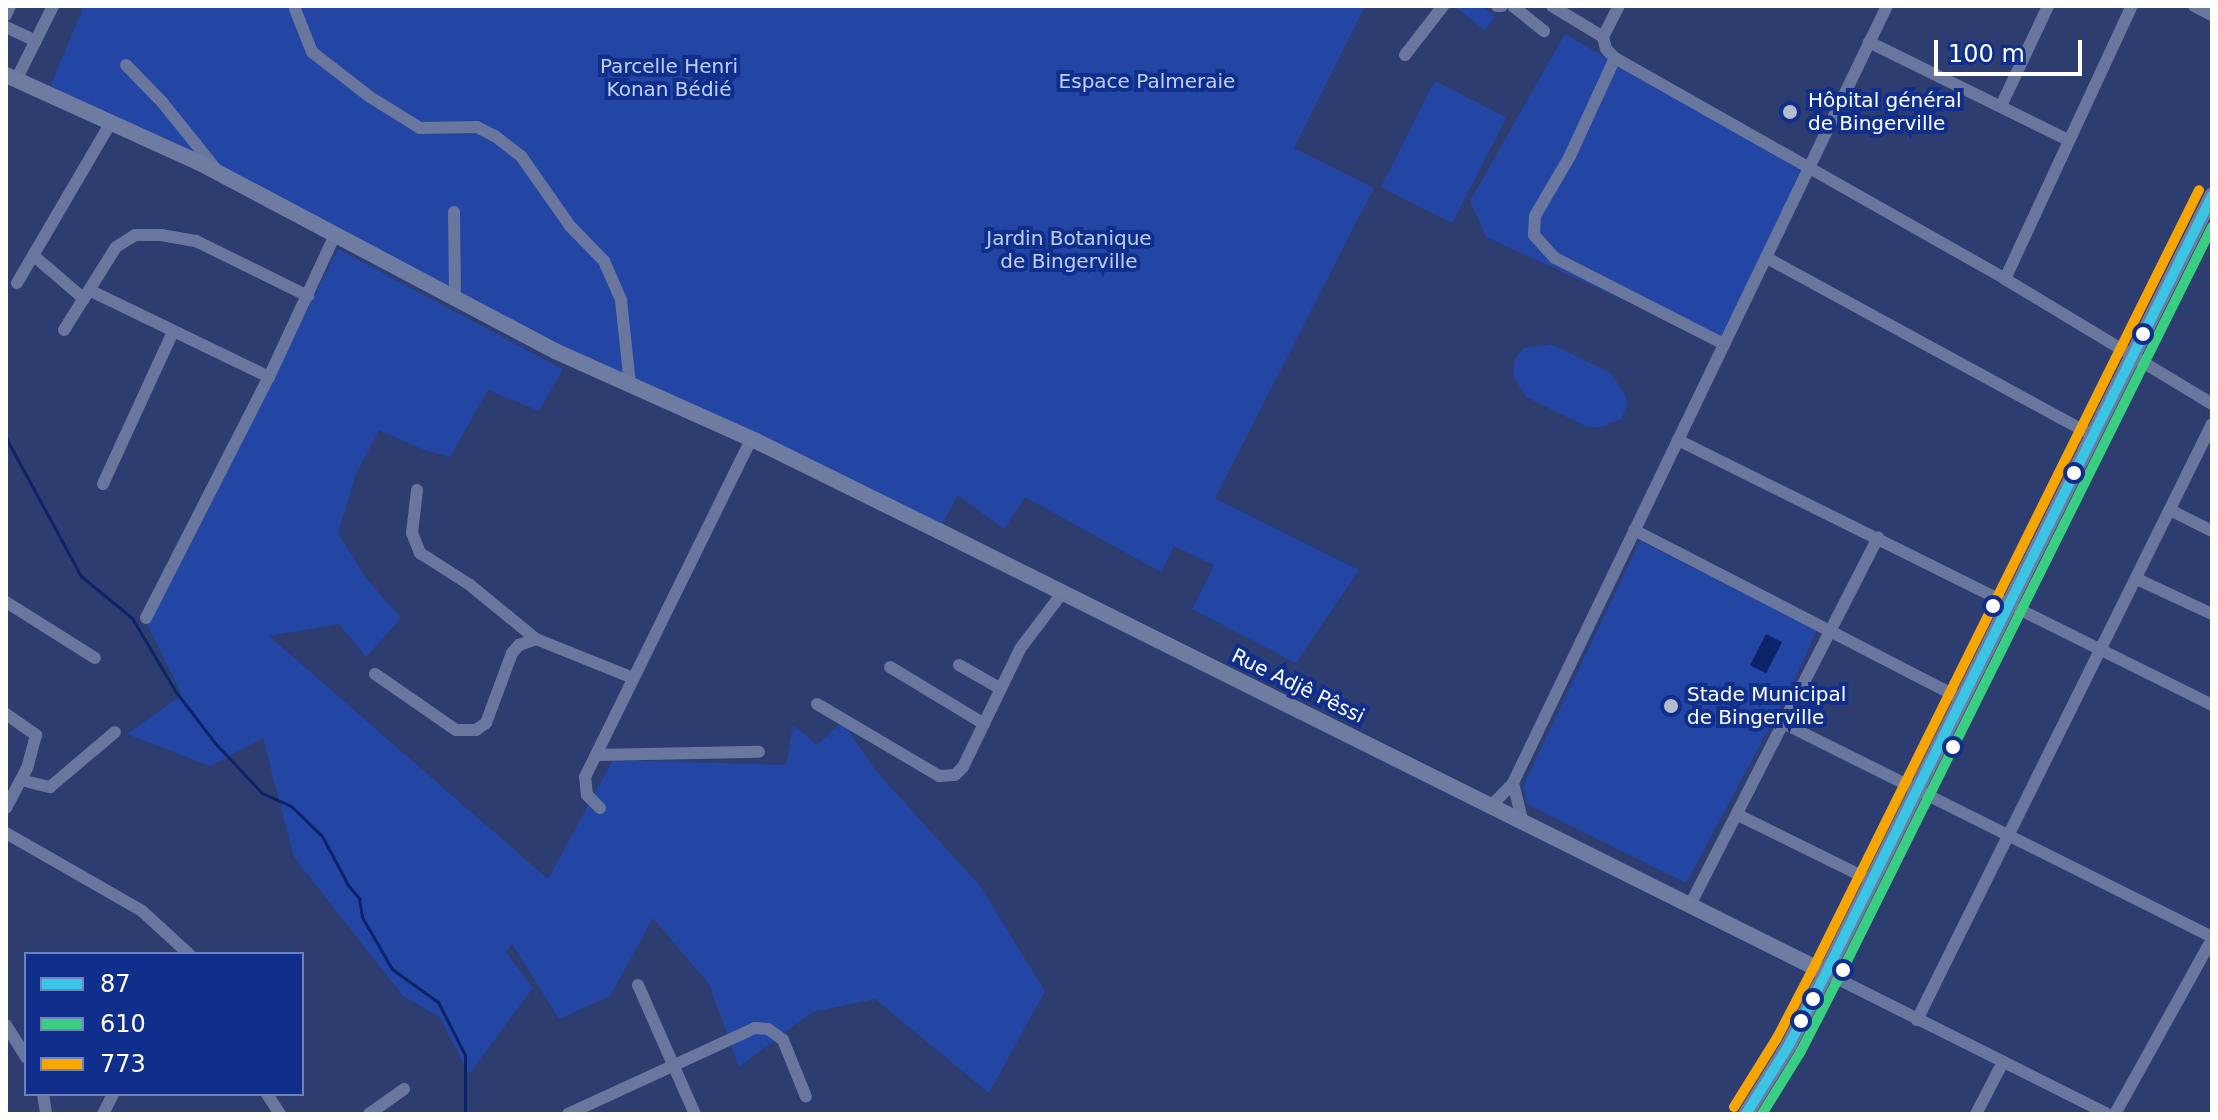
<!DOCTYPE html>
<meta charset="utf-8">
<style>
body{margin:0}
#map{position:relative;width:2218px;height:1120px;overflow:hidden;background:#2d3d70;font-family:"DejaVu Sans",sans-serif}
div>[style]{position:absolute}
.green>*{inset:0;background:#2345a4;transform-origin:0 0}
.water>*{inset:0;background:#0d2369;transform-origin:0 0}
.stream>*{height:3px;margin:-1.5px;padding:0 1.5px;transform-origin:1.5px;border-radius:1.5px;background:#0d2369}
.street>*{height:12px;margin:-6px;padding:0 6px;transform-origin:6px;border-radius:6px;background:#69769d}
.secondary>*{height:16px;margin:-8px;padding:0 8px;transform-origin:8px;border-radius:8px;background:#6f7ca1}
.bus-1>*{height:10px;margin:-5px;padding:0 5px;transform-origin:5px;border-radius:5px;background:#3ac5e4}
.bus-2>*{height:10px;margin:-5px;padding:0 5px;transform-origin:5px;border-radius:5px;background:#3ace82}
.bus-3>*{height:10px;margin:-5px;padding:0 5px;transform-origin:5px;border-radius:5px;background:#f7a600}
.dots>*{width:22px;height:22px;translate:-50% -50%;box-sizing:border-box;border:4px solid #102f8d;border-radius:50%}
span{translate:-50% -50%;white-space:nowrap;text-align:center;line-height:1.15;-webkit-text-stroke:8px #102f8d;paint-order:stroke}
.park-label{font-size:20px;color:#bfcffd}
.poi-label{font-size:20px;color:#fff}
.left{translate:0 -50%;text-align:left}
.street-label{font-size:20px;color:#fff}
.frame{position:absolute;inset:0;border:8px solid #fff;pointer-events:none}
.legend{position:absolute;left:24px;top:952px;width:280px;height:144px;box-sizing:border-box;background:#102f8d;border:2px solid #7082bb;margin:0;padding:10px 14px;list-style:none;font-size:24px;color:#fff}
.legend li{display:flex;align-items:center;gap:16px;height:40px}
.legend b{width:40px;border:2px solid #7082bb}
.scale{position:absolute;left:1934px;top:40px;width:148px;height:36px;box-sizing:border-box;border:4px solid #fff;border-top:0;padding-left:10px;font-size:24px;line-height:28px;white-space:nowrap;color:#fff;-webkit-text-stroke:6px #102f8d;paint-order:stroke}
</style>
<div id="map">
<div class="green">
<div style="clip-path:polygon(84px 6px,1365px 6px,1294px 148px,1374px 188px,1215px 498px,1359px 570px,1296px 663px,1192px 609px,1214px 565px,1174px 546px,1161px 572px,1025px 497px,1004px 529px,958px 495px,940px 527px,754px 443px,46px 96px)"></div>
<div style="clip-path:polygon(1454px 6px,1481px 6px,1495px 17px,1485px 30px)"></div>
<div style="clip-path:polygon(1565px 34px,1807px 173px,1718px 343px,1486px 237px,1470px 201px)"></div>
<div style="left:1435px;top:81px;width:80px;height:119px;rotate:27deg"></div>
<div style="clip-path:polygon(338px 249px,563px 369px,539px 411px,488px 390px,450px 457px,424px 450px,379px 430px,356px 474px,338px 533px,365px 577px,401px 618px,366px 657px,339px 624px,269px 636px,548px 879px,613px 760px,786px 765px,793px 725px,817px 745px,842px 722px,876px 771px,980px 886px,1045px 991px,989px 1093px,875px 999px,812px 1012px,739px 1067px,709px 984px,653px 918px,610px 996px,559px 1019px,512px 944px,506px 952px,533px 988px,469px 1074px,440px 1017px,403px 996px,294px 857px,263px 738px,210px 766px,127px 734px,182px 695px,147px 624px)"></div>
<div style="clip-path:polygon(1551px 344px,1611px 373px,1626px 397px,1627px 406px,1621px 419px,1598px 428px,1585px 426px,1526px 397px,1513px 375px,1515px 359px,1524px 348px)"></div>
<div style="clip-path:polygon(1640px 541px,1817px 630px,1789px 691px,1686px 883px,1527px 804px,1523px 786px)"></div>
</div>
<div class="water">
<div style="left:1766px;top:634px;width:18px;height:35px;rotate:27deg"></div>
</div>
<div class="stream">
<div style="left:6px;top:438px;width:157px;rotate:61.5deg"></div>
<div style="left:81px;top:576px;width:66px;rotate:39.5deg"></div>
<div style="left:132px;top:618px;width:86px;rotate:59.3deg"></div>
<div style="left:176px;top:692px;width:64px;rotate:52.6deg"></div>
<div style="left:215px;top:743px;width:69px;rotate:46.8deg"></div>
<div style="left:262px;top:793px;width:32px;rotate:24deg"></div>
<div style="left:291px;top:806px;width:43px;rotate:44.1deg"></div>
<div style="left:322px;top:836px;width:55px;rotate:62deg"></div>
<div style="left:348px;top:885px;width:17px;rotate:50deg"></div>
<div style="left:359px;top:898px;width:19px;rotate:81deg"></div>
<div style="left:362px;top:917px;width:60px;rotate:60deg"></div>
<div style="left:392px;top:969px;width:57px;rotate:35.7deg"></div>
<div style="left:438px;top:1002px;width:59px;rotate:63deg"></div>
<div style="left:465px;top:1055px;width:59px;rotate:90deg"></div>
</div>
<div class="street">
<div style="left:1497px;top:6px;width:5px"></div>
<div style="left:1513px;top:6px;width:40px;rotate:39deg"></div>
<div style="left:1552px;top:6px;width:60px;rotate:31.3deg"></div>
<div style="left:1603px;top:37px;width:12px;rotate:76deg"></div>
<div style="left:1606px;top:49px;width:13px;rotate:45deg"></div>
<div style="left:1615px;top:58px;width:448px;rotate:29.5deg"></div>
<div style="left:2005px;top:279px;width:242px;rotate:31.1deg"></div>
<div style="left:2194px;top:6px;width:20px;rotate:27deg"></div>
<div style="left:295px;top:9px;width:46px;rotate:68.4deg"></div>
<div style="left:312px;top:52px;width:73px;rotate:37.8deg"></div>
<div style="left:370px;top:97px;width:59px;rotate:31.8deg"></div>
<div style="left:420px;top:128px;width:57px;rotate:-1deg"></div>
<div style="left:477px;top:127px;width:20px;rotate:27deg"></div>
<div style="left:495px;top:136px;width:33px;rotate:38deg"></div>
<div style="left:521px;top:156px;width:85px;rotate:55deg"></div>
<div style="left:570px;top:226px;width:49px;rotate:45.8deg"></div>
<div style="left:604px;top:261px;width:43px;rotate:66.4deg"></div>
<div style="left:621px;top:300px;width:84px;rotate:83.9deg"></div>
<div style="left:6px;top:15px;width:10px;rotate:-66deg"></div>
<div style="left:6px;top:27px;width:33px;rotate:25deg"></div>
<div style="left:1603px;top:37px;width:35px;rotate:-63deg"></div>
<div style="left:1869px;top:42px;width:222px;rotate:26.2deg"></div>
<div style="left:1405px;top:55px;width:62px;rotate:-52.2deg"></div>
<div style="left:1615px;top:58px;width:108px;rotate:114.7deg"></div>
<div style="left:1570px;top:156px;width:69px;rotate:120.3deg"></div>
<div style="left:1535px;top:216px;width:19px;rotate:93deg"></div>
<div style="left:1534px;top:235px;width:31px;rotate:48deg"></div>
<div style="left:1555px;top:258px;width:190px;rotate:27deg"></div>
<div style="left:126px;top:65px;width:52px;rotate:45.8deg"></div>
<div style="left:162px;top:102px;width:85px;rotate:51.2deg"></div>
<div style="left:16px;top:80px;width:83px;rotate:-63.4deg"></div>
<div style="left:2001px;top:106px;width:110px;rotate:-64.8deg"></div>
<div style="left:454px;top:212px;width:88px;rotate:89.3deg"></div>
<div style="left:34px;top:256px;width:66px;rotate:40.7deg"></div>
<div style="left:1767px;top:258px;width:372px;rotate:28.6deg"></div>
<div style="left:2005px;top:279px;width:301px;rotate:-65.1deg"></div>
<div style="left:17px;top:283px;width:186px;rotate:-59.7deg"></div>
<div style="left:89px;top:290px;width:200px;rotate:25.8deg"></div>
<div style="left:64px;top:330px;width:98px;rotate:-57.9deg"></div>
<div style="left:116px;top:247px;width:22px;rotate:-32deg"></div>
<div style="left:135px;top:235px;width:26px"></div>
<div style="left:161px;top:235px;width:36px;rotate:10deg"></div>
<div style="left:196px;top:241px;width:125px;rotate:26.2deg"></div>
<div style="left:1678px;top:440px;width:596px;rotate:26.39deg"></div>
<div style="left:103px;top:484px;width:167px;rotate:-65.3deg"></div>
<div style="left:417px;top:490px;width:43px;rotate:96.6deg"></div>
<div style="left:412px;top:533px;width:22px;rotate:68deg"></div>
<div style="left:420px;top:553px;width:59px;rotate:32.6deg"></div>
<div style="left:470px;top:585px;width:85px;rotate:39.3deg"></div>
<div style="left:536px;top:639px;width:105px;rotate:21.9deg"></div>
<div style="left:2170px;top:510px;width:47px;rotate:26.6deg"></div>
<div style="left:1634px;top:530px;width:370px;rotate:27.3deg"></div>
<div style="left:2137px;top:579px;width:83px;rotate:25deg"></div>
<div style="left:6px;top:602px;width:105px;rotate:32.2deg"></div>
<div style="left:146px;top:618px;width:271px;rotate:-63deg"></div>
<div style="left:269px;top:377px;width:157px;rotate:-65.1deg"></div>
<div style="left:959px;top:665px;width:48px;rotate:29.7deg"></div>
<div style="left:890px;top:667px;width:110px;rotate:31.2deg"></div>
<div style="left:375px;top:674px;width:98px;rotate:34.7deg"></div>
<div style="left:456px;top:730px;width:20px"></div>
<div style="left:476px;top:730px;width:12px;rotate:-35deg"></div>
<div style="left:486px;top:723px;width:75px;rotate:-69.6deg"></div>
<div style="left:512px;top:653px;width:11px;rotate:-49deg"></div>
<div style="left:519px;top:645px;width:18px;rotate:-19deg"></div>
<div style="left:817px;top:704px;width:142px;rotate:30.5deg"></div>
<div style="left:939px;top:776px;width:16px;rotate:-4deg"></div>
<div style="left:955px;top:775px;width:11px;rotate:-45deg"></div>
<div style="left:963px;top:767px;width:131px;rotate:-64.2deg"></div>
<div style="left:1020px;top:649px;width:71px;rotate:-53deg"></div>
<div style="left:6px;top:714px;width:37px;rotate:35deg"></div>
<div style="left:36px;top:735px;width:34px;rotate:105deg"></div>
<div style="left:27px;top:768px;width:45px;rotate:117.7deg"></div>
<div style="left:1785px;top:724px;width:477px;rotate:26.5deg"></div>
<div style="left:596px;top:755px;width:163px;rotate:-1.1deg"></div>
<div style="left:21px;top:780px;width:30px;rotate:14deg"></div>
<div style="left:50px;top:787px;width:85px;rotate:-40.2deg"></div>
<div style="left:1513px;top:783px;width:38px;rotate:76deg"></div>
<div style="left:1492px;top:805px;width:30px;rotate:-46deg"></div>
<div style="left:1513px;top:783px;width:862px;rotate:-64.3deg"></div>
<div style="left:600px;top:808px;width:18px;rotate:-135deg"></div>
<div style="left:587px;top:795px;width:18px;rotate:-96deg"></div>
<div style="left:585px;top:777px;width:377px;rotate:-63.8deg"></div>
<div style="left:1738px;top:815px;width:149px;rotate:26.2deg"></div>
<div style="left:6px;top:833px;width:157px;rotate:29.8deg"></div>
<div style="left:142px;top:911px;width:64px;rotate:42.5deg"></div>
<div style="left:1690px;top:905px;width:413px;rotate:-62.9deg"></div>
<div style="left:1826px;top:973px;width:314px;rotate:26.6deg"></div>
<div style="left:638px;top:985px;width:141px;rotate:66.2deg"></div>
<div style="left:1917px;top:1020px;width:665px;rotate:-63.67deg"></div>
<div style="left:6px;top:1025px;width:38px;rotate:58deg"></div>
<div style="left:43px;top:1094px;width:20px;rotate:81deg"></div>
<div style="left:267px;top:1094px;width:24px;rotate:57deg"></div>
<div style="left:103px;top:1114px;width:22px;rotate:-63deg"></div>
<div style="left:369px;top:1114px;width:43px;rotate:-35.5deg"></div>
<div style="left:568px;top:1114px;width:206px;rotate:-24.7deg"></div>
<div style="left:755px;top:1028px;width:13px;rotate:4deg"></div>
<div style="left:768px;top:1029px;width:19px;rotate:36deg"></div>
<div style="left:783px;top:1040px;width:61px;rotate:68deg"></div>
<div style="left:1976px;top:1114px;width:59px;rotate:-62.6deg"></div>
<div style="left:2115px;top:1114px;width:200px;rotate:-61deg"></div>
</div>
<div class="secondary">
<div style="left:6px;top:75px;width:211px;rotate:24.4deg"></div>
<div style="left:198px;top:162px;width:404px;rotate:27.9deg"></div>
<div style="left:555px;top:351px;width:220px;rotate:24.1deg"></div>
<div style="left:756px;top:441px;width:204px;rotate:26.2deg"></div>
<div style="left:939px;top:531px;width:991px;rotate:26.49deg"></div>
<div style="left:1746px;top:1114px;width:81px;rotate:-58.1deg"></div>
<div style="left:1789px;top:1045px;width:81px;rotate:-62.8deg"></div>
<div style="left:1826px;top:973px;width:868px;rotate:-63.58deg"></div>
</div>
<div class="bus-1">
<div style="left:1746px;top:1114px;width:81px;rotate:-58.1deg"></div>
<div style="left:1789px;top:1045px;width:81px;rotate:-62.8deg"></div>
<div style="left:1826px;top:973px;width:868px;rotate:-63.58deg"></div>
</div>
<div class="bus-2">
<div style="left:1762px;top:1114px;width:74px;rotate:-58.2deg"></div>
<div style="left:1801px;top:1051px;width:81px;rotate:-62.8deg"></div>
<div style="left:1838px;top:979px;width:840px;rotate:-63.56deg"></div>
</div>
<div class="bus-3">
<div style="left:1734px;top:1107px;width:81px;rotate:-58.1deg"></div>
<div style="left:1777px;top:1038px;width:80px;rotate:-62.5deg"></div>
<div style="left:1814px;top:967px;width:867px;rotate:-63.64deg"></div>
</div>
<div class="dots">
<div style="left:1790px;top:112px;background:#b6bbcd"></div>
<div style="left:2143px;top:334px;background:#fff"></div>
<div style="left:2074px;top:473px;background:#fff"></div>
<div style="left:1993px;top:606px;background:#fff"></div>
<div style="left:1671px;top:706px;background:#b6bbcd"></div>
<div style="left:1953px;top:747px;background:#fff"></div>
<div style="left:1843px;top:970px;background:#fff"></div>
<div style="left:1813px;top:999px;background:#fff"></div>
<div style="left:1801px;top:1021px;background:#fff"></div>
</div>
<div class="park-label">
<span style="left:669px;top:78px">Parcelle Henri<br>Konan Bédié</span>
<span style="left:1147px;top:81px">Espace Palmeraie</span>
<span style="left:1069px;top:250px">Jardin Botanique<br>de Bingerville</span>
</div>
<div class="poi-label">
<span class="left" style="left:1808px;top:112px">Hôpital général<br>de Bingerville</span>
<span class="left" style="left:1687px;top:706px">Stade Municipal<br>de Bingerville</span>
</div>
<div class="street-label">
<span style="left:1298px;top:686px;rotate:26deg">Rue Adjê Pêssi</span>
</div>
<div class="frame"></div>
<ul class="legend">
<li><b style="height:10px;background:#3ac5e4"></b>87</li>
<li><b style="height:10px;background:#3ace82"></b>610</li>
<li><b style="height:10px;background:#f7a600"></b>773</li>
</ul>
<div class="scale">100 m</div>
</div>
